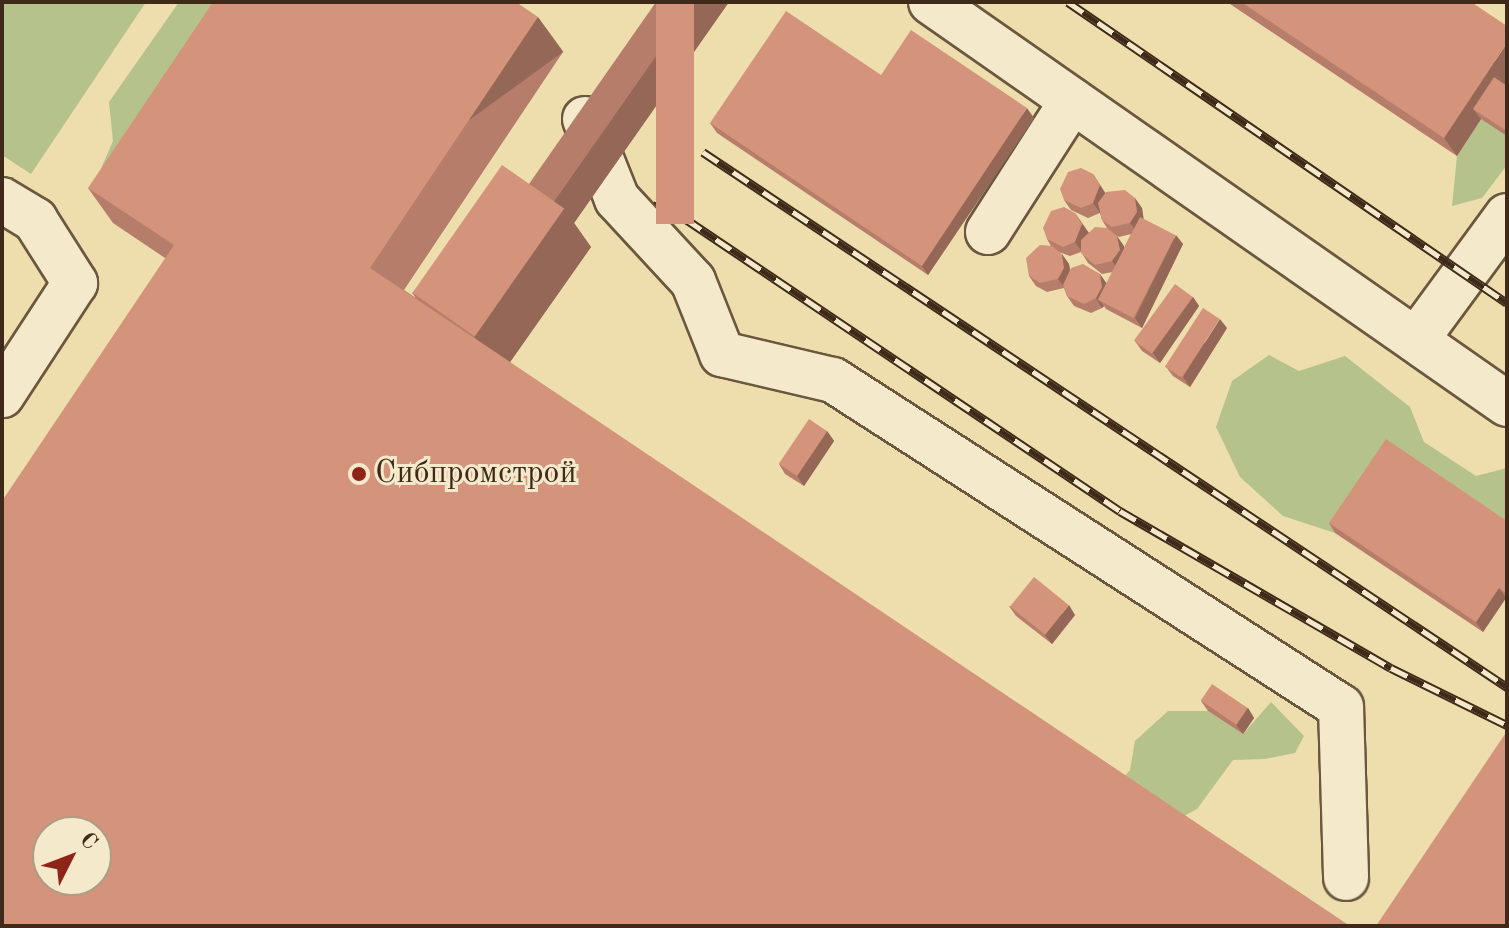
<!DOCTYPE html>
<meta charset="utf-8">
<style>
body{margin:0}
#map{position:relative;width:1509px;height:928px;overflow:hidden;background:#eeddad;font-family:"Old Standard TT",serif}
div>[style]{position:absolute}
.green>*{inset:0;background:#b6c28c}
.roads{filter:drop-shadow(2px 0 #6b573e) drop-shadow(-2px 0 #6b573e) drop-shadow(0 2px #6b573e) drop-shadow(0 -2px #6b573e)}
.minor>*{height:44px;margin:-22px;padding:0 22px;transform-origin:22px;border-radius:22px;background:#f4e9ca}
.rail>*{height:9px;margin-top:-4.5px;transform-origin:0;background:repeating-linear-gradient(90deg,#f4e9ca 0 18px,#3f2a19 0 36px);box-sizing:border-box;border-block:2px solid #3f2a19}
.wall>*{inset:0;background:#b67e6a}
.shaded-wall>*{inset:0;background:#946756;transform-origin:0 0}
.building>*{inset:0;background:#d4937b;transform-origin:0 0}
.dots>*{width:22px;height:22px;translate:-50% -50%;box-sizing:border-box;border:4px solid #f4e9ca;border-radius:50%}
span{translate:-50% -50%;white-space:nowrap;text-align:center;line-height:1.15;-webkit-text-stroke:6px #f4e9ca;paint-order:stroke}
.poi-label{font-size:32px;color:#3f2a19}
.left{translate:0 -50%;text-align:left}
.frame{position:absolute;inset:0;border:4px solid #3f2a19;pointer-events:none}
.north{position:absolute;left:32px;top:816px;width:80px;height:80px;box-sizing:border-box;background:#f4e9ca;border:2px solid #ac9d83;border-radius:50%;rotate:48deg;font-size:22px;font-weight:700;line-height:32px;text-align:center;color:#3f2a19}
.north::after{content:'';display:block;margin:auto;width:28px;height:36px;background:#8f2418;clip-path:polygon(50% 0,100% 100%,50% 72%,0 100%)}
</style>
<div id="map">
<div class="green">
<div style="clip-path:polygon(2px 2px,146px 2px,31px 174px,2px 155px)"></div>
<div style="clip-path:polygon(179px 2px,254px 2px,96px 180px,113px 141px,109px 102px)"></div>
<div style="clip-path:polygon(1507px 78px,1507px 165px,1482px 198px,1452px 206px,1457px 156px)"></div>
<div style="clip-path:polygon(1269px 355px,1299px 371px,1345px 356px,1410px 407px,1424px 442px,1476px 476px,1507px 468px,1507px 526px,1392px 449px,1335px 533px,1283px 516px,1240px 477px,1216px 427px,1232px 381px)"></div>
<div style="clip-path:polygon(1271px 702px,1304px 736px,1295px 753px,1265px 759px,1233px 760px,1197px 809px,1169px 824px,1115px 787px,1130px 770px,1135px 741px,1168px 711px,1208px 711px,1243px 734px)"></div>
</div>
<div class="roads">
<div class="minor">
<div style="left:931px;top:2px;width:702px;rotate:34.91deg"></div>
<div style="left:585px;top:119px;width:86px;rotate:68.2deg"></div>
<div style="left:617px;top:199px;width:112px;rotate:47.2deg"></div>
<div style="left:693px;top:281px;width:79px;rotate:68.3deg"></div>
<div style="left:722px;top:354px;width:114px;rotate:13.2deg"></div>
<div style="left:833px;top:380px;width:604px;rotate:32.77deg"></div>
<div style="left:1341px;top:707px;width:171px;rotate:88.3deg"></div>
<div style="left:2px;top:200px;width:39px;rotate:31deg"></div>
<div style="left:35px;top:220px;width:75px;rotate:57.6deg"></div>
<div style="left:75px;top:283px;width:134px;rotate:123.1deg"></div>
<div style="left:988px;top:232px;width:156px;rotate:-57.3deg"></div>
<div style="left:1416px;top:340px;width:154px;rotate:-53.7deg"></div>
</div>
</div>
<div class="rail">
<div style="left:1068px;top:2px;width:532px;rotate:34.44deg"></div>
<div style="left:703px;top:152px;width:966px;rotate:33.64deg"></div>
<div style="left:656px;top:199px;width:559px;rotate:33.92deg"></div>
<div style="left:1120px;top:511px;width:313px;rotate:30.1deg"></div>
<div style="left:1391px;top:668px;width:129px;rotate:26.2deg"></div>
</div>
<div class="wall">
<div style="clip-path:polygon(656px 2px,729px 2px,574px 223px,591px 247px,510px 362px,165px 258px,113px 223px,88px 188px,563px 52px,404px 290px,416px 298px,412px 293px,529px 184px)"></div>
<div style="clip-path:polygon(1227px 2px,1471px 2px,1505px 84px,1507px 86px,1507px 136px,1481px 119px,1457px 156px)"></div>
<div style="clip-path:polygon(881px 75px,1034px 118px,928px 275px,717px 133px,710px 123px)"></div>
<div style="clip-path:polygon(evenodd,1064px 200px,1142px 208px,1143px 219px,1183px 244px,1142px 328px,1106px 309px,1104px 306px,1102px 308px,1091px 313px,1074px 306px,1067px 296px,1064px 288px,1047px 292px,1036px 286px,1029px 276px,1051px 246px,1047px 239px,1088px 233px,1107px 228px,1102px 220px,1100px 213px,1088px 218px,1071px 210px,1064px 200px,1114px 234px,1119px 237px,1131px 234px,1124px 248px,1117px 236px,1114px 234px,1064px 200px,1059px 252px,1070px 256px,1081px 252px,1088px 263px,1102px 274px,1113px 272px,1107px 284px,1070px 270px,1069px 264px,1059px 252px)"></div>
<div style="clip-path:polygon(1193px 297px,1199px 306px,1160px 363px,1142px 351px,1135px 341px)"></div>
<div style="clip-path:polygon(1227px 328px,1190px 387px,1173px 376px,1166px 367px)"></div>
<div style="clip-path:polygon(827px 431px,834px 441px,804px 486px,785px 474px,779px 464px)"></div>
<div style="clip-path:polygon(1507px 521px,1507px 599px,1506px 598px,1483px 632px,1335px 533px,1329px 523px)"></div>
<div style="clip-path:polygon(1009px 606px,1075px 615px,1052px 644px,1016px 616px)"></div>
<div style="clip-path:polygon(1201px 701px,1248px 708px,1254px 718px,1243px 734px,1208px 711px)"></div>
</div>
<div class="shaded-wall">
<div style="clip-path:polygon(694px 2px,729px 2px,574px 223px,591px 247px,501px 375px,474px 336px,551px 206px)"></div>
<div style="left:538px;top:17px;width:43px;height:302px;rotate:54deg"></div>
<div style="clip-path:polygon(1507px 43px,1507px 81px,1484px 115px,1473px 109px,1481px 119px,1457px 156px,1444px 138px)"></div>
<div style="clip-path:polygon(1027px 108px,1034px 118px,928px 275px,922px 266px)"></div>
<div style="clip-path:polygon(1093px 174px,1106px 194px,1100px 213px,1093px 203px)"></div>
<div style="clip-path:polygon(1135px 198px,1142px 208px,1144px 221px,1137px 232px,1130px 223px)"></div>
<div style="clip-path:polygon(1075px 213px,1089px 233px,1082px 252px,1075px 242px)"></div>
<div style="clip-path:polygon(1176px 235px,1183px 244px,1142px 328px,1135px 318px)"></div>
<div style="clip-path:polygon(1117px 236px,1124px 246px,1126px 259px,1119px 271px,1112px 261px)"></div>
<div style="clip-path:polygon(1062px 254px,1069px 264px,1071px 277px,1065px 288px,1058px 279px)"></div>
<div style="clip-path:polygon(1100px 274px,1107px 284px,1099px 300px,1104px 306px,1102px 308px,1096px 298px)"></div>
<div style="clip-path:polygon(1193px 297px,1199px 306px,1160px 363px,1153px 353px)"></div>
<div style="clip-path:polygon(1220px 319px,1227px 328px,1190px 387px,1183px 377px)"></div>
<div style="clip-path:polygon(827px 431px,834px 441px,804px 486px,797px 476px)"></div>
<div style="clip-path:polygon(1499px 588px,1506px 598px,1483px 632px,1476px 622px)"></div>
<div style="clip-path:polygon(1069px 605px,1075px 615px,1052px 644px,1045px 635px)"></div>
<div style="clip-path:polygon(1248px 708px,1254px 718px,1243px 734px,1236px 725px)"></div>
</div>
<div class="building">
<div style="clip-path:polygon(evenodd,213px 2px,516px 2px,538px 17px,370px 268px,1350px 926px,2px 926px,2px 501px,174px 245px,88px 188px,213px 2px,48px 832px,96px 832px,96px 880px,48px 880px,48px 832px)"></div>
<div style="left:656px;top:2px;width:38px;height:222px"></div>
<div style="clip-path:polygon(1241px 2px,1471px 2px,1507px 26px,1507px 43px,1444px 138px)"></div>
<div style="clip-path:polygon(786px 11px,881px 75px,911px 30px,1027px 108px,922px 266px,710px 123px)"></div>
<div style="clip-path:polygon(1494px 77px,1507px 86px,1507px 131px,1473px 109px)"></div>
<div style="left:502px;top:165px;width:76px;height:156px;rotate:35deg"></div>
<div style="clip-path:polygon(1081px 168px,1093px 174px,1100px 185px,1093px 203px,1081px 208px,1064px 200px,1060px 189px,1068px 172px)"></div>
<div style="clip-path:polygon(1125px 190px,1135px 198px,1137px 212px,1130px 223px,1112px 227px,1102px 220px,1098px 203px,1106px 192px)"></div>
<div style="clip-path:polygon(1064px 207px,1075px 213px,1082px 224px,1075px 242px,1063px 247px,1047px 239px,1043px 228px,1051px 211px)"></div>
<div style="left:1140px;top:217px;width:40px;height:93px;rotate:27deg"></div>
<div style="clip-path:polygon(1095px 227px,1107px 228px,1117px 236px,1120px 250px,1112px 261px,1095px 265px,1081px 253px,1081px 240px)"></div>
<div style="clip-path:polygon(1040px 245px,1052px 246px,1062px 254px,1064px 268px,1058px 279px,1040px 283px,1029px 276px,1026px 258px)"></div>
<div style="clip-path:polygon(1083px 264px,1100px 274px,1102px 287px,1096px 298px,1084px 304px,1067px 296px,1063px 285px,1071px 268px)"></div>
<div style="left:1175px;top:284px;width:22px;height:70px;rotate:36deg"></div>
<div style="left:1203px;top:308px;width:20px;height:70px;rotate:33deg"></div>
<div style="left:809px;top:419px;width:22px;height:54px;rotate:34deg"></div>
<div style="clip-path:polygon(1386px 439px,1507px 521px,1507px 594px,1499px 588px,1476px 622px,1329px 523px)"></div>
<div style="left:1034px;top:577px;width:45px;height:38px;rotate:39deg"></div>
<div style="left:1212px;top:684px;width:43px;height:20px;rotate:34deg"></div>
<div style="clip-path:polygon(1507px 731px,1507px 926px,1376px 926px)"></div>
</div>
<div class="dots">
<div style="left:359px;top:474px;background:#8f2418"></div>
</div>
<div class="poi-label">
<span class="left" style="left:375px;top:474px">Сибпромстрой</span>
</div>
<div class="frame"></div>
<div class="north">С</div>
</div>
